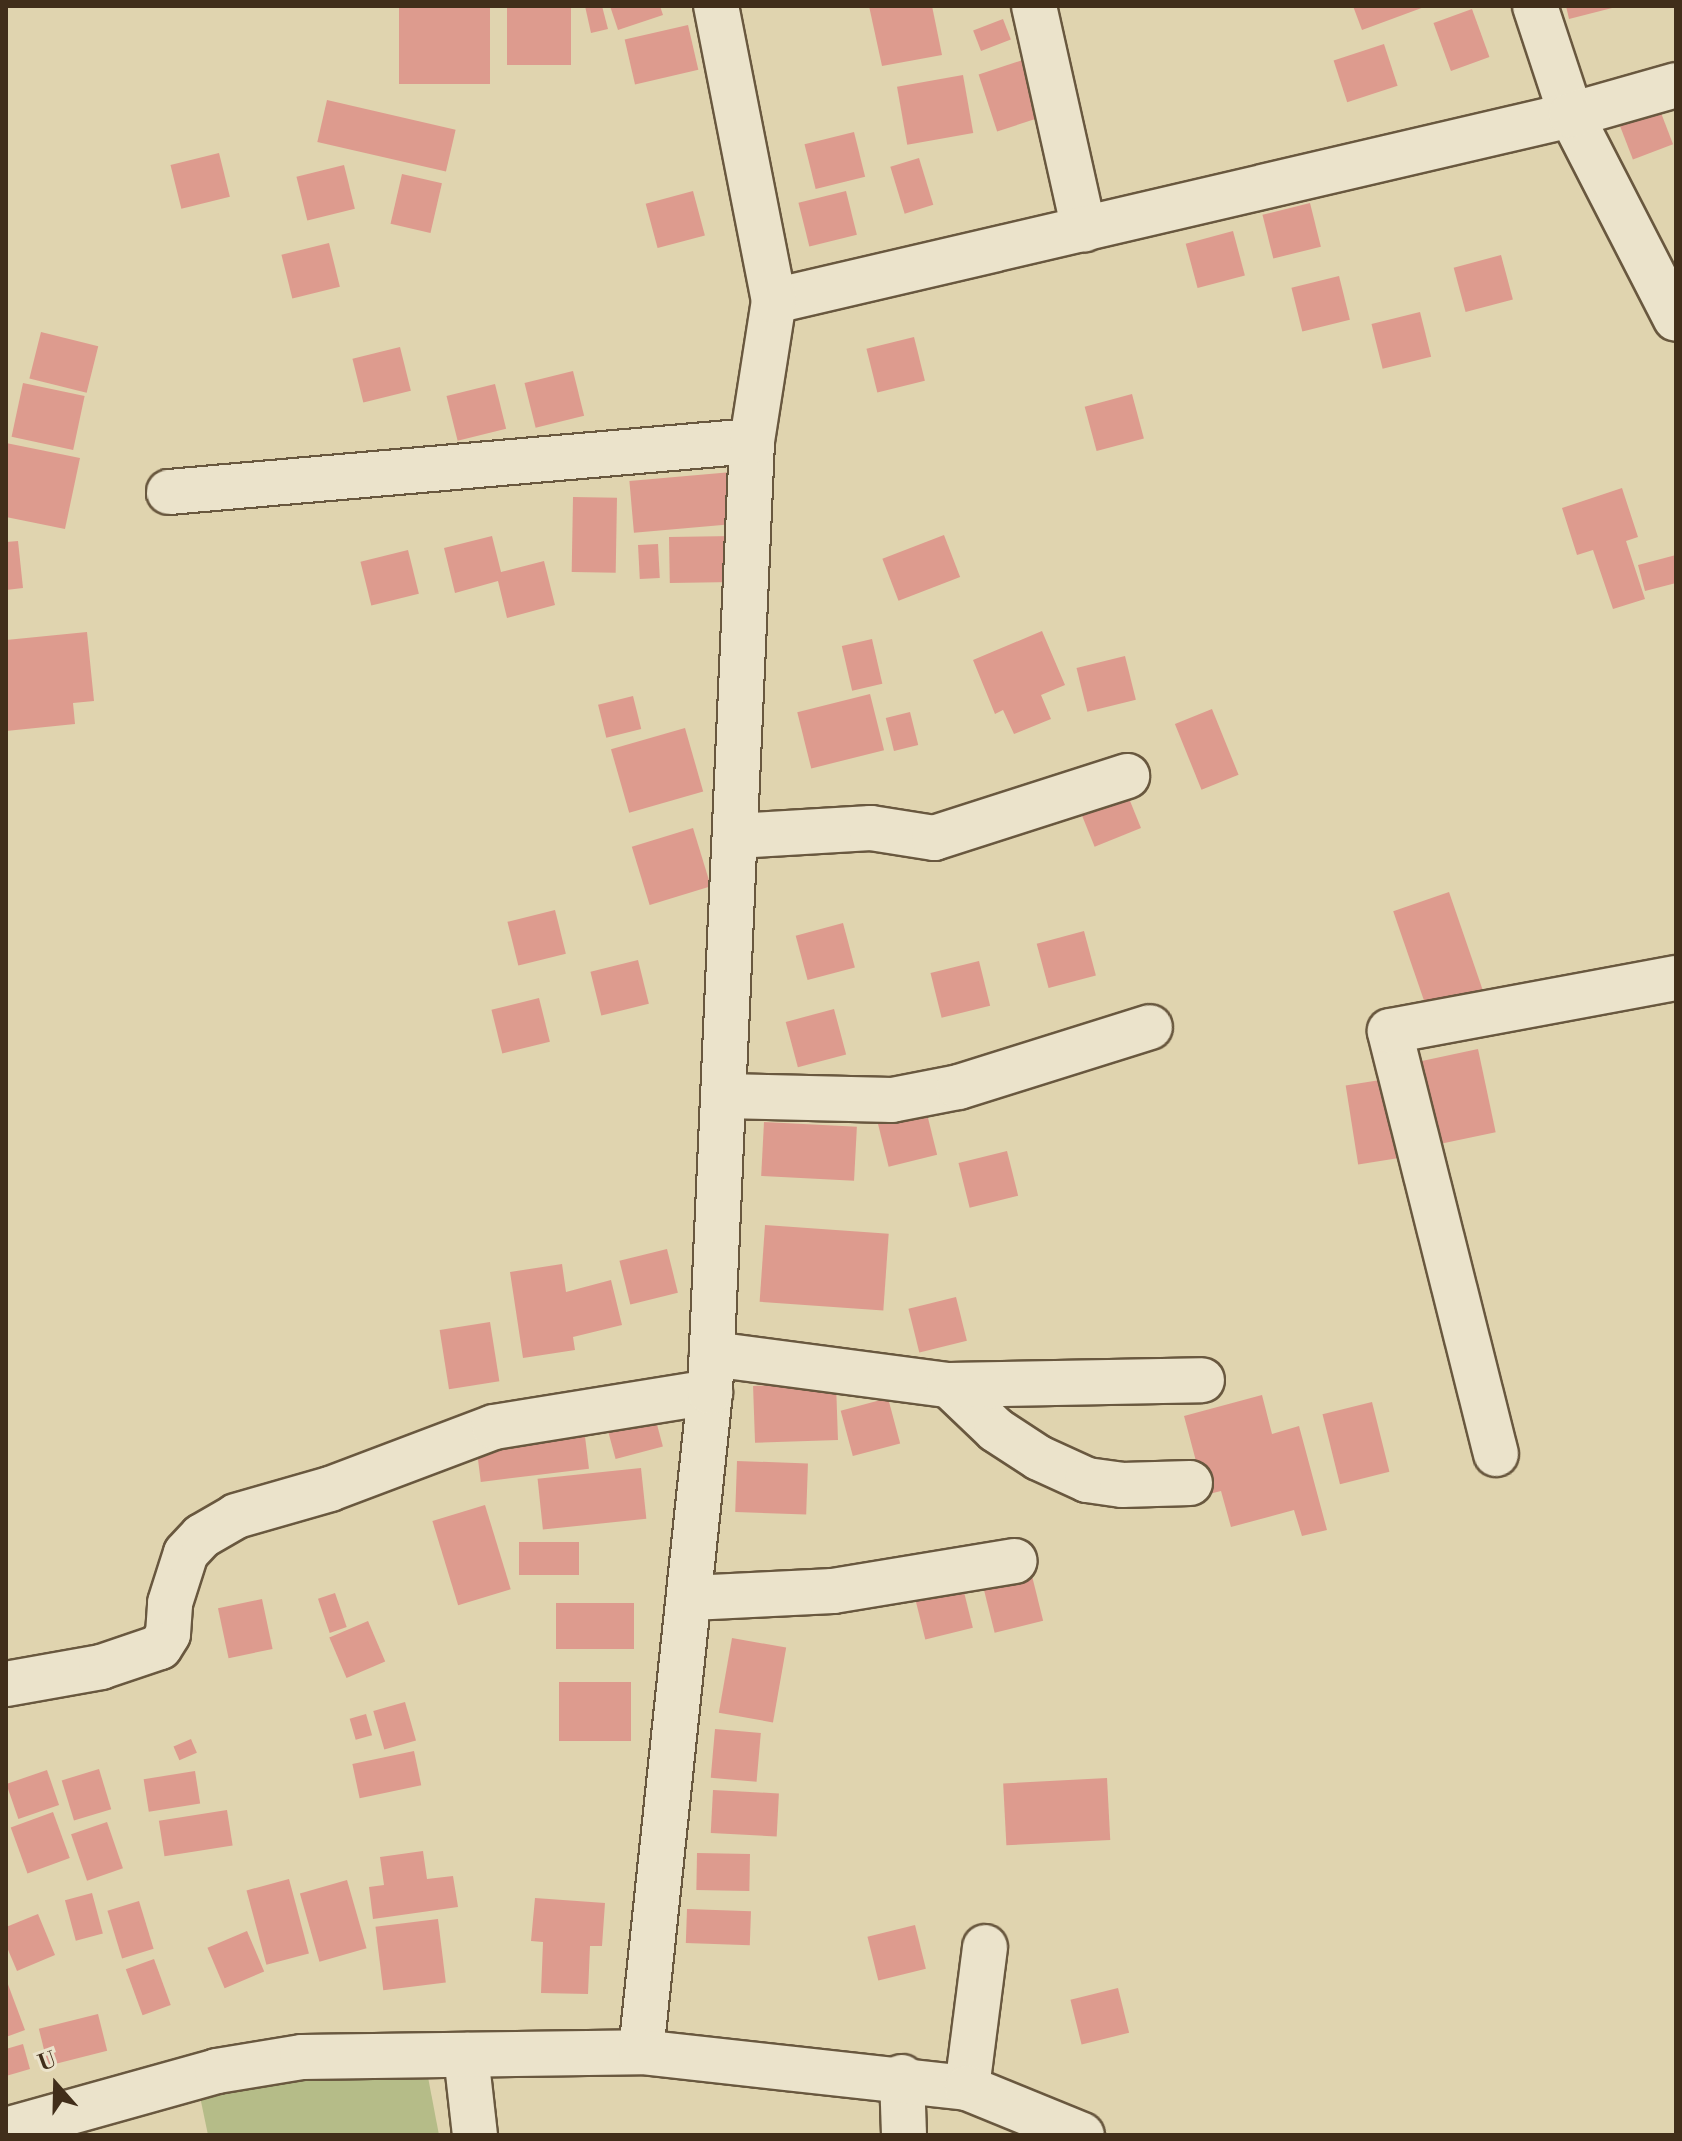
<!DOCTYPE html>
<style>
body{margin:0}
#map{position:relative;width:1682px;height:2141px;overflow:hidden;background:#e0d4af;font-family:"Libre Bodoni",serif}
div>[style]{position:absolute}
.green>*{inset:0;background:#b5bc88}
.building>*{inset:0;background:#dd9b8e;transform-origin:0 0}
.roads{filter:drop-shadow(2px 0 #69583f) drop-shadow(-2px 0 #69583f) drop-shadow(0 2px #69583f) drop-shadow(0 -2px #69583f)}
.minor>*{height:44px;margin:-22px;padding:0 22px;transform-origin:22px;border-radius:22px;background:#ebe3cb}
span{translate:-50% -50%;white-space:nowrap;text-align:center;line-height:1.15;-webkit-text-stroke:6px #ebe3cb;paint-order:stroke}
.frame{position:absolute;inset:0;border:8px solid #412e1a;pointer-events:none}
.north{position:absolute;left:16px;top:2045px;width:80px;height:80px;-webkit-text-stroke:6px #ebe3cb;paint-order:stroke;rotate:340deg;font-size:22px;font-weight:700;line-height:32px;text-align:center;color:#412e1a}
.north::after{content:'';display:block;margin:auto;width:28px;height:36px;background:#412e1a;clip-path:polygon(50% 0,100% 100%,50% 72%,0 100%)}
</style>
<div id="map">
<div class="green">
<div style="clip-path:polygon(424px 2056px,439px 2135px,208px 2135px,198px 2087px)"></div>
</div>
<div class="building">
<div style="left:399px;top:6px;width:91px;height:78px"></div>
<div style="left:507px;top:6px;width:64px;height:59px"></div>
<div style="clip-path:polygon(585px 6px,602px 6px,608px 29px,591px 33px)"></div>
<div style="clip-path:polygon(610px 6px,660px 6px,663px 15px,618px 30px)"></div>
<div style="clip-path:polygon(869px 6px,932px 6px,942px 55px,882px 66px)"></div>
<div style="clip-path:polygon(1353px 6px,1427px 6px,1362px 30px)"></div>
<div style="clip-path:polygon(1566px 6px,1616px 6px,1616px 7px,1569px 19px)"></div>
<div style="left:1472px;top:9px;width:51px;height:41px;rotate:70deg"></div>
<div style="left:1003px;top:19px;width:22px;height:32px;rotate:69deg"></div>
<div style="left:688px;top:25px;width:46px;height:65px;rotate:77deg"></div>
<div style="left:1384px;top:44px;width:44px;height:53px;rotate:72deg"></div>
<div style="left:1029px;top:58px;width:60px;height:53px;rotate:72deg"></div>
<div style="left:963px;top:75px;width:59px;height:67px;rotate:80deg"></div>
<div style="left:327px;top:100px;width:132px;height:43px;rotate:13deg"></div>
<div style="left:1658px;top:105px;width:42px;height:43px;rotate:69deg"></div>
<div style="left:854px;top:132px;width:46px;height:51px;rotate:76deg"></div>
<div style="left:219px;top:153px;width:45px;height:50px;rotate:76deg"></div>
<div style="left:919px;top:158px;width:49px;height:30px;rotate:73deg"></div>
<div style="left:344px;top:165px;width:45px;height:49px;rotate:76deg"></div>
<div style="left:402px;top:174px;width:41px;height:51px;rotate:13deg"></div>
<div style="left:693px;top:191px;width:46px;height:49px;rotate:75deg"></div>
<div style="left:846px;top:191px;width:45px;height:49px;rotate:76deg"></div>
<div style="left:1310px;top:203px;width:45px;height:49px;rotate:76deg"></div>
<div style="left:1233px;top:231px;width:46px;height:49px;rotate:75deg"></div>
<div style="left:329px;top:243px;width:45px;height:49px;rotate:76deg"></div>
<div style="left:1501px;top:255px;width:46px;height:49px;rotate:75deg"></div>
<div style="left:1339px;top:276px;width:45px;height:49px;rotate:76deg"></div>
<div style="left:1420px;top:312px;width:46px;height:50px;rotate:76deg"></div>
<div style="left:41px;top:332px;width:59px;height:48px;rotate:14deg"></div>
<div style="left:914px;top:337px;width:45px;height:49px;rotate:76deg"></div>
<div style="left:400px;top:347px;width:45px;height:49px;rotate:76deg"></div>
<div style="left:573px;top:371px;width:46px;height:50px;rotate:76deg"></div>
<div style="left:23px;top:383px;width:63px;height:55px;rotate:12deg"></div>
<div style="left:495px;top:384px;width:46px;height:50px;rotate:76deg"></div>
<div style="left:1132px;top:394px;width:46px;height:49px;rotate:75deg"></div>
<div style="clip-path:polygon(6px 443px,80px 458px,65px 529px,6px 517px)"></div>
<div style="left:732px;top:472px;width:52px;height:103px;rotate:85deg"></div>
<div style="clip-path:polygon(1622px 488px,1638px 537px,1626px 541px,1645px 599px,1613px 609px,1593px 550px,1577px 555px,1562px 508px)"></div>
<div style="left:573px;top:497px;width:44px;height:75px;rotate:1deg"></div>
<div style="left:944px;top:535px;width:45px;height:66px;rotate:69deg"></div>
<div style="clip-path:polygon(492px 536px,501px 572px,544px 561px,555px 605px,507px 618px,498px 581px,455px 593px,444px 548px)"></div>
<div style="left:733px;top:536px;width:46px;height:64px;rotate:89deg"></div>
<div style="clip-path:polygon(18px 541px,23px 588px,6px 590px,6px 542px)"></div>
<div style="left:658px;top:544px;width:34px;height:20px;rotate:87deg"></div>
<div style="left:408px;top:550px;width:45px;height:49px;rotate:76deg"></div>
<div style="clip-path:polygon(1676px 555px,1676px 583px,1645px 591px,1638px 565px)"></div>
<div style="clip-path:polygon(1042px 631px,1065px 685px,1041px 695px,1051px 719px,1014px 734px,1003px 710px,995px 714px,973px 660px)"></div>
<div style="clip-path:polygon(87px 632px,94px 701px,73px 703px,75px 724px,6px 731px,6px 640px)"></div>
<div style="left:872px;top:639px;width:46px;height:31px;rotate:77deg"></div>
<div style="left:1125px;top:656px;width:45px;height:50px;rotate:76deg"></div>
<div style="left:870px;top:694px;width:58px;height:75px;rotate:76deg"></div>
<div style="left:633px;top:696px;width:34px;height:36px;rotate:76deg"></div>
<div style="left:1212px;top:709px;width:71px;height:40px;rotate:68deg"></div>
<div style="left:910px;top:712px;width:34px;height:25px;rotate:76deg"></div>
<div style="left:685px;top:728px;width:66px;height:77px;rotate:74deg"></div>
<div style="left:1126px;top:791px;width:40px;height:50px;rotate:68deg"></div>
<div style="left:693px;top:828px;width:61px;height:64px;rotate:73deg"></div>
<div style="left:1449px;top:892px;width:103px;height:59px;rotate:71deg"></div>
<div style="left:555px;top:910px;width:45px;height:49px;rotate:76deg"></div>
<div style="left:843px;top:923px;width:46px;height:49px;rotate:75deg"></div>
<div style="left:1084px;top:931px;width:46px;height:49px;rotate:75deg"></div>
<div style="left:638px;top:960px;width:45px;height:49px;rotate:76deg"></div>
<div style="left:979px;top:961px;width:46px;height:50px;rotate:76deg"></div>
<div style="left:539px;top:998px;width:45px;height:49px;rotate:76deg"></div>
<div style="left:834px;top:1009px;width:47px;height:50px;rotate:75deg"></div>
<div style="left:1478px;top:1049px;width:85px;height:67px;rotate:78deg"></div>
<div style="left:1399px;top:1077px;width:80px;height:54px;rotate:81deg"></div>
<div style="left:926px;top:1110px;width:46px;height:50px;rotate:76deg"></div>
<div style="left:764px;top:1122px;width:93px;height:54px;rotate:3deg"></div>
<div style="left:1007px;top:1151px;width:46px;height:50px;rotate:76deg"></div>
<div style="left:765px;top:1225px;width:124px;height:77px;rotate:4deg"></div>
<div style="left:667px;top:1249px;width:45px;height:49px;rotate:76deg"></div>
<div style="clip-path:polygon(562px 1264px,566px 1292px,611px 1280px,622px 1325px,573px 1337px,575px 1350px,523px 1358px,510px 1272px)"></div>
<div style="left:956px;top:1297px;width:45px;height:49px;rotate:76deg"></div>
<div style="left:490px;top:1322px;width:60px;height:51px;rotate:81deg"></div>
<div style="left:836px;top:1383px;width:57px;height:83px;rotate:88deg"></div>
<div style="clip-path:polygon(1262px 1395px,1272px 1434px,1299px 1426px,1327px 1530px,1302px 1536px,1294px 1510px,1231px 1527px,1221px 1491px,1205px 1495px,1184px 1416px)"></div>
<div style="left:888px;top:1398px;width:47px;height:49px;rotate:75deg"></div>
<div style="left:651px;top:1402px;width:46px;height:49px;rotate:75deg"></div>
<div style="left:1372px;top:1402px;width:72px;height:51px;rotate:76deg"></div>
<div style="left:583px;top:1420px;width:49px;height:109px;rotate:83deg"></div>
<div style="left:737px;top:1461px;width:71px;height:51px;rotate:2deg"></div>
<div style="left:641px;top:1468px;width:51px;height:104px;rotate:84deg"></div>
<div style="left:485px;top:1505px;width:88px;height:55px;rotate:73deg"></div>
<div style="left:519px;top:1542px;width:60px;height:33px"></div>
<div style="left:1032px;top:1576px;width:46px;height:50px;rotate:76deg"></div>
<div style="left:962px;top:1584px;width:45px;height:49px;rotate:76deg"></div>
<div style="left:335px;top:1593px;width:36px;height:18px;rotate:71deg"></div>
<div style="left:262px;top:1599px;width:51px;height:45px;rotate:78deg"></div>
<div style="left:556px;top:1603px;width:78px;height:46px"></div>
<div style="left:368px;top:1621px;width:44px;height:42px;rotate:67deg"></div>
<div style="left:732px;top:1638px;width:55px;height:76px;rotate:10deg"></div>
<div style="left:559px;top:1682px;width:72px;height:59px"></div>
<div style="left:405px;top:1702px;width:40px;height:33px;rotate:74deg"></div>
<div style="left:366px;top:1714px;width:22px;height:17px;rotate:74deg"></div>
<div style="left:715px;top:1729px;width:46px;height:49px;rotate:5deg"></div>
<div style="left:191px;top:1739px;width:15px;height:19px;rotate:67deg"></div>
<div style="left:414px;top:1751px;width:35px;height:63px;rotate:78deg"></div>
<div style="left:99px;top:1769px;width:42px;height:39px;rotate:73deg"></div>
<div style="left:47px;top:1770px;width:37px;height:43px;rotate:71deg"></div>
<div style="left:195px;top:1771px;width:33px;height:52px;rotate:81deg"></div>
<div style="left:1107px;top:1778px;width:62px;height:104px;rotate:87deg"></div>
<div style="left:713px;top:1790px;width:66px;height:43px;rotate:3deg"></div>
<div style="left:227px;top:1810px;width:36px;height:69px;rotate:81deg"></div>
<div style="left:53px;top:1812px;width:49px;height:45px;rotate:70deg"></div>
<div style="left:107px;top:1822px;width:49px;height:38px;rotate:71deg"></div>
<div style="clip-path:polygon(423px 1851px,427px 1879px,453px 1876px,458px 1907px,373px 1919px,369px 1887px,384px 1885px,380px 1857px)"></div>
<div style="left:697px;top:1853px;width:53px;height:37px;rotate:1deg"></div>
<div style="left:289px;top:1879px;width:77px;height:44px;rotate:75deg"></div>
<div style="left:347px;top:1880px;width:71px;height:49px;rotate:74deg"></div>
<div style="left:92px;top:1893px;width:42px;height:28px;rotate:75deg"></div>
<div style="clip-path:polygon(535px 1898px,605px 1903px,602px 1946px,590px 1946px,588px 1994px,541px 1993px,543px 1942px,531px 1941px)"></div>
<div style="left:139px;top:1901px;width:50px;height:33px;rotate:73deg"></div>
<div style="left:687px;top:1909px;width:64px;height:34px;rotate:2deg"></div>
<div style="clip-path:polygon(38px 1914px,55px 1955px,17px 1971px,6px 1945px,6px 1927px)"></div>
<div style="left:438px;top:1919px;width:64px;height:63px;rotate:83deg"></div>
<div style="left:915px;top:1925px;width:45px;height:49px;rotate:76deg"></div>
<div style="left:247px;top:1931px;width:44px;height:43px;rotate:67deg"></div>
<div style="left:154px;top:1959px;width:49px;height:30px;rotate:70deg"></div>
<div style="clip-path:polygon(6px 1979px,25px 2030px,6px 2037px)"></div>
<div style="left:1118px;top:1988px;width:46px;height:49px;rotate:76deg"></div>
<div style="left:98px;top:2014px;width:38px;height:61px;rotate:76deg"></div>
<div style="clip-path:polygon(23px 2044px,30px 2069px,6px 2076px,6px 2049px)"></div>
</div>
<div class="roads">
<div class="minor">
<div style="left:1034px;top:6px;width:229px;rotate:77.4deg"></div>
<div style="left:1535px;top:6px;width:115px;rotate:71.7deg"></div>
<div style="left:1571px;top:115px;width:229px;rotate:62.8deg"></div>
<div style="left:774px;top:301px;width:818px;rotate:-13.14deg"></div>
<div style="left:1571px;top:115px;width:109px;rotate:-15.9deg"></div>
<div style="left:169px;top:492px;width:585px;rotate:-5deg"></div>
<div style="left:736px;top:836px;width:135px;rotate:-3.4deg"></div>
<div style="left:871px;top:828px;width:64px;rotate:9deg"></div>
<div style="left:934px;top:838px;width:203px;rotate:-17.8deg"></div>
<div style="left:725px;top:1096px;width:167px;rotate:1.4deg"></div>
<div style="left:892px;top:1100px;width:68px;rotate:-11deg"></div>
<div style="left:959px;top:1087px;width:200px;rotate:-17.4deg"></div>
<div style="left:712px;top:1354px;width:239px;rotate:7.5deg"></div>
<div style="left:949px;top:1385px;width:65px;rotate:43.8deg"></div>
<div style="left:996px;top:1430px;width:51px;rotate:33.1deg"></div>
<div style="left:1039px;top:1458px;width:53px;rotate:24.6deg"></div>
<div style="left:1087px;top:1480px;width:35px;rotate:8deg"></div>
<div style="left:1122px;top:1485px;width:68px;rotate:-1.7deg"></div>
<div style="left:949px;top:1385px;width:253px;rotate:-1.1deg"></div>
<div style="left:1496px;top:1454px;width:436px;rotate:-104.1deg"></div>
<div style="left:1390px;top:1031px;width:291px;rotate:-10.5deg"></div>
<div style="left:691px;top:1598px;width:142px;rotate:-2.8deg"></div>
<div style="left:833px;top:1591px;width:184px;rotate:-9.4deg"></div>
<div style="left:6px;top:1684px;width:97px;rotate:-10.1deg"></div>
<div style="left:101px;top:1667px;width:62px;rotate:-18.7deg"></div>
<div style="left:160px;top:1647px;width:15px;rotate:-58deg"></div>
<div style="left:168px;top:1634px;width:31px;rotate:-86deg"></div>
<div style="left:170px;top:1603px;width:52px;rotate:-72.3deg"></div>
<div style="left:186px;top:1553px;width:23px;rotate:-47deg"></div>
<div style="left:202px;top:1536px;width:39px;rotate:-30deg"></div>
<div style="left:236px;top:1516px;width:98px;rotate:-16deg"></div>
<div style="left:330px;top:1489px;width:175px;rotate:-20.7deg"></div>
<div style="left:494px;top:1427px;width:219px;rotate:-9.2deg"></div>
<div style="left:641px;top:2052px;width:664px;rotate:-84.03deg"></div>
<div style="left:710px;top:1392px;width:952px;rotate:-87.47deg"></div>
<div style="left:752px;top:441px;width:142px;rotate:-81.1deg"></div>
<div style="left:774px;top:301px;width:301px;rotate:-101.1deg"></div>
<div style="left:466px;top:2055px;width:81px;rotate:83.6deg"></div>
<div style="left:902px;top:2077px;width:58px;rotate:88deg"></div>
<div style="left:967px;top:2088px;width:142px;rotate:-82.7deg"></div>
<div style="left:6px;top:2130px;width:219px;rotate:-15.6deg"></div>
<div style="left:217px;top:2071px;width:86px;rotate:-9.4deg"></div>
<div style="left:302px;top:2057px;width:339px;rotate:-0.8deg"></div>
<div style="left:641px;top:2052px;width:328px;rotate:6.3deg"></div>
<div style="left:967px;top:2088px;width:124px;rotate:22.2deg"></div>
</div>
</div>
<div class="frame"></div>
<div class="north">U</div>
</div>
